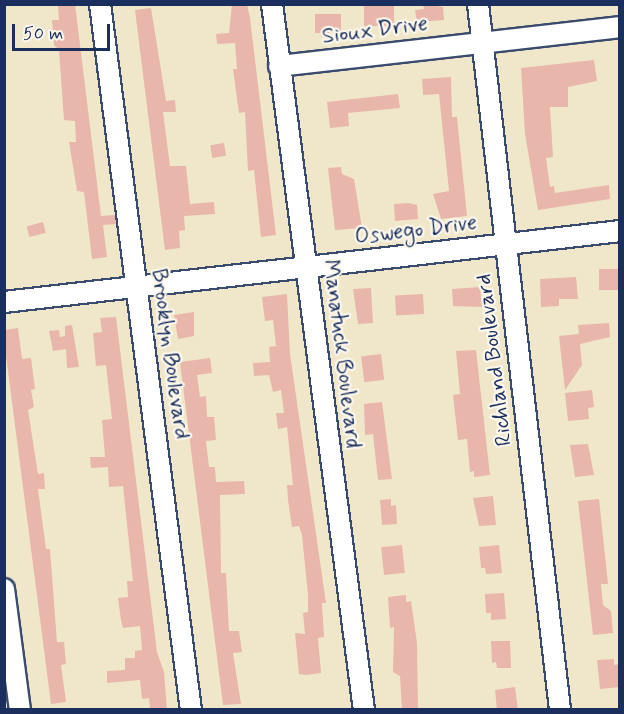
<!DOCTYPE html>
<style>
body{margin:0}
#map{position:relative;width:624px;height:714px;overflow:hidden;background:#f0e7cb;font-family:Mynerve,sans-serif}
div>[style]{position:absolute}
.building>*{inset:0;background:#e8b6ab;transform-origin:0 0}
.roads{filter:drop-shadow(2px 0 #3b4b6e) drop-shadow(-2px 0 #3b4b6e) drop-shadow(0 2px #3b4b6e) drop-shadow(0 -2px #3b4b6e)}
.minor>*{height:20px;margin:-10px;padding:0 10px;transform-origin:10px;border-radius:10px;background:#fff}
span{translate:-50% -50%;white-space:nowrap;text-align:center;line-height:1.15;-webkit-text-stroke:4.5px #fbf7ec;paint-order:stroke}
.street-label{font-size:22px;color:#1b2f5e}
.frame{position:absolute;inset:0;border:6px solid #1b2f5e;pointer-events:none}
.scale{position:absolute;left:12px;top:24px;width:98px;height:27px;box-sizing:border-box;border:3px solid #1b2f5e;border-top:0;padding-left:8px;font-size:18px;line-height:21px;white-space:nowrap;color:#1b2f5e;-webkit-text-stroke:4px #fbf7ec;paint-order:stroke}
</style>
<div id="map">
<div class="building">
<div style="clip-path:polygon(58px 4px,75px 4px,101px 216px,115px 215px,116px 224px,103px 225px,107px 257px,92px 259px,84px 192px,77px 191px,69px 142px,76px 142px,75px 121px,64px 120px,59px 50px,54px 45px,52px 20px,59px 20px)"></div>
<div style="clip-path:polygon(232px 4px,247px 4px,250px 18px,276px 235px,261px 237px,254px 170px,248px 171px,245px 112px,239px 113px,233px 69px,237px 69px,235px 43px,217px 44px,216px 34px,229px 33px)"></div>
<div style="left:364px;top:4px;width:30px;height:22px"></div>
<div style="clip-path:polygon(423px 4px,443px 7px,444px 20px,417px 22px,415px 10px,424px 9px)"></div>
<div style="clip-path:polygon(151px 8px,166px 101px,175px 100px,176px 112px,163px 112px,170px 166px,186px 166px,190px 204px,214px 202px,215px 214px,184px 216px,185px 230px,179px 231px,180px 248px,165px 250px,135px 10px)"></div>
<div style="left:341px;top:14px;width:19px;height:26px;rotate:90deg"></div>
<div style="clip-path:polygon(594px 60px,597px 81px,568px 87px,568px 107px,550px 107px,553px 157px,546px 158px,550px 187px,554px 186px,555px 193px,609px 185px,610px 199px,538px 210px,525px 134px,521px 68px)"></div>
<div style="clip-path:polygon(451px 77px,452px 117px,457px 117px,467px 216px,441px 219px,433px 194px,449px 191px,439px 94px,423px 95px,422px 79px)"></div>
<div style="clip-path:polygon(398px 94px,400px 108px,348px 113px,349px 126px,330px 128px,327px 102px)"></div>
<div style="left:224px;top:143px;width:13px;height:14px;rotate:81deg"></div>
<div style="clip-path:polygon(341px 167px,342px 174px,354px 179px,362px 228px,335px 230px,328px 168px)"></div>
<div style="clip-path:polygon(409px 203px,417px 205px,418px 219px,395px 221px,394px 204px)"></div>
<div style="left:43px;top:222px;width:11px;height:17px;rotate:75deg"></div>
<div style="left:620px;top:269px;width:21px;height:21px;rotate:90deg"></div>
<div style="clip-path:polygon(576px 277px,578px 299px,559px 299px,559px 306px,541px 307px,540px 279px)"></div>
<div style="clip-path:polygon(480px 287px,482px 307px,453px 306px,452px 289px)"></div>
<div style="clip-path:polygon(371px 288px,373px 323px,358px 324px,353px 289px)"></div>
<div style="clip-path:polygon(287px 294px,290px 354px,326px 603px,322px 603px,324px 637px,318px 638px,321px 673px,306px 675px,299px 674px,295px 633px,305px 634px,303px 613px,308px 612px,308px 595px,302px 535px,299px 526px,292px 527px,288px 500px,287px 485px,293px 485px,287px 427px,278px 429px,276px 413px,284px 413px,281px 390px,273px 392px,269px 375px,254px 376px,253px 363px,270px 362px,269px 347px,276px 346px,273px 320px,265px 321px,262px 297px)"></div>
<div style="left:423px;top:294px;width:20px;height:28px;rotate:87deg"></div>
<div style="clip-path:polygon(194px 312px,194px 336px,178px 339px,174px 315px)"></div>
<div style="clip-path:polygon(116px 317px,157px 652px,164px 672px,167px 710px,150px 710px,149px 698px,142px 699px,140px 680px,107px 683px,107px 671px,125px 670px,125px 658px,135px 658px,135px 651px,142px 650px,140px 626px,123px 628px,121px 620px,118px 598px,128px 597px,127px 581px,133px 581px,123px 486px,109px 487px,108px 467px,91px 468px,90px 457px,105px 457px,102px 420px,112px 419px,106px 365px,96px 366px,93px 333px,102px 332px,100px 318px)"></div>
<div style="clip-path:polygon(609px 323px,610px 337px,580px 344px,582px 365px,565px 390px,559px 336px,579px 334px,578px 325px)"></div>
<div style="clip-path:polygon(72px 325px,79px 367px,67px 368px,66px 349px,53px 351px,49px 331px,59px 330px,60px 337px,65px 336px,65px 326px)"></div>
<div style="clip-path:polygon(18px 328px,22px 359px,31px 358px,35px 389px,31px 390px,34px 407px,28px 410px,38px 474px,44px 473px,45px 489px,38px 489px,46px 549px,50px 549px,57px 642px,64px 642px,66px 664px,61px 665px,66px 702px,51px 704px,4px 340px,4px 330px)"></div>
<div style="clip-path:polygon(476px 350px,490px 475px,474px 477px,474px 471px,470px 472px,467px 439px,458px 440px,453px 395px,460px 394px,456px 351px)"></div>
<div style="left:381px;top:354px;width:26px;height:20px;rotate:83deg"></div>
<div style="clip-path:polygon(210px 358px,212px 373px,197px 375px,200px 397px,206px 396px,207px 417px,214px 417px,216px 440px,206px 441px,209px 467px,215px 467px,216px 482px,244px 481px,245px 494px,220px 495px,221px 573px,226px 573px,229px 631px,239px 631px,242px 652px,233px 653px,241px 704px,223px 705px,180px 362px)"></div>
<div style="clip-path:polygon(592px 390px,594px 407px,588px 408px,589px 419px,568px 421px,565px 393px)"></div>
<div style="clip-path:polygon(382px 402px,392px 479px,378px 480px,373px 434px,365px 435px,364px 404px)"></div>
<div style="clip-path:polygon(588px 444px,594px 475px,575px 477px,570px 445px)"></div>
<div style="clip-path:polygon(493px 496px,496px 525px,479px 526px,473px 498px)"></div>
<div style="clip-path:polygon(391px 499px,391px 506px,396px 505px,397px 524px,382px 525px,380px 500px)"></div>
<div style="clip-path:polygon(599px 499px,608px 584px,601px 584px,603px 605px,611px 611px,613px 633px,593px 635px,578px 501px)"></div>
<div style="left:402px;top:545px;width:28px;height:21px;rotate:84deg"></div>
<div style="clip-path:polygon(499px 545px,502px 573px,486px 574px,485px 568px,481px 568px,479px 547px)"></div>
<div style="clip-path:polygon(504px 593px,506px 619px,491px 620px,491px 613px,486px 613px,485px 594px)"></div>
<div style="clip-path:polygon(406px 595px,406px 602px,411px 601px,417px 643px,418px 710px,402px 710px,400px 676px,393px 672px,394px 627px,390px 628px,388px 597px)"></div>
<div style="clip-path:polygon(491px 641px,510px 641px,511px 668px,497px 668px,496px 662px,492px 663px)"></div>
<div style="clip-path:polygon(614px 659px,614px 665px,619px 664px,620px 687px,600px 689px,597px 660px)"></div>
<div style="clip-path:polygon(515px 687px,518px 710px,497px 710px,495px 690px)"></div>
</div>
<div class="roads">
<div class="minor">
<div style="left:100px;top:4px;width:712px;rotate:82.66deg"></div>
<div style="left:272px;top:4px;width:712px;rotate:82.58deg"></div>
<div style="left:478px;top:4px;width:711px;rotate:83.37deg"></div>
<div style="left:279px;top:66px;width:343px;rotate:-6.5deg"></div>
<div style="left:4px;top:302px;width:620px;rotate:-6.57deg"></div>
<div style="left:4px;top:589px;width:122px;rotate:82.5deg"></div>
</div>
</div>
<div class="street-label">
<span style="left:375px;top:31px;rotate:-7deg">Sioux Drive</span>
<span style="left:416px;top:231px;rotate:-7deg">Oswego Drive</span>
<span style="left:169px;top:354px;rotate:82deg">Brooklyn Boulevard</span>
<span style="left:341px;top:354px;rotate:83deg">Manatuck Boulevard</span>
<span style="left:495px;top:360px;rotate:-97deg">Richland Boulevard</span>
</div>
<div class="frame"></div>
<div class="scale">50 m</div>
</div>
